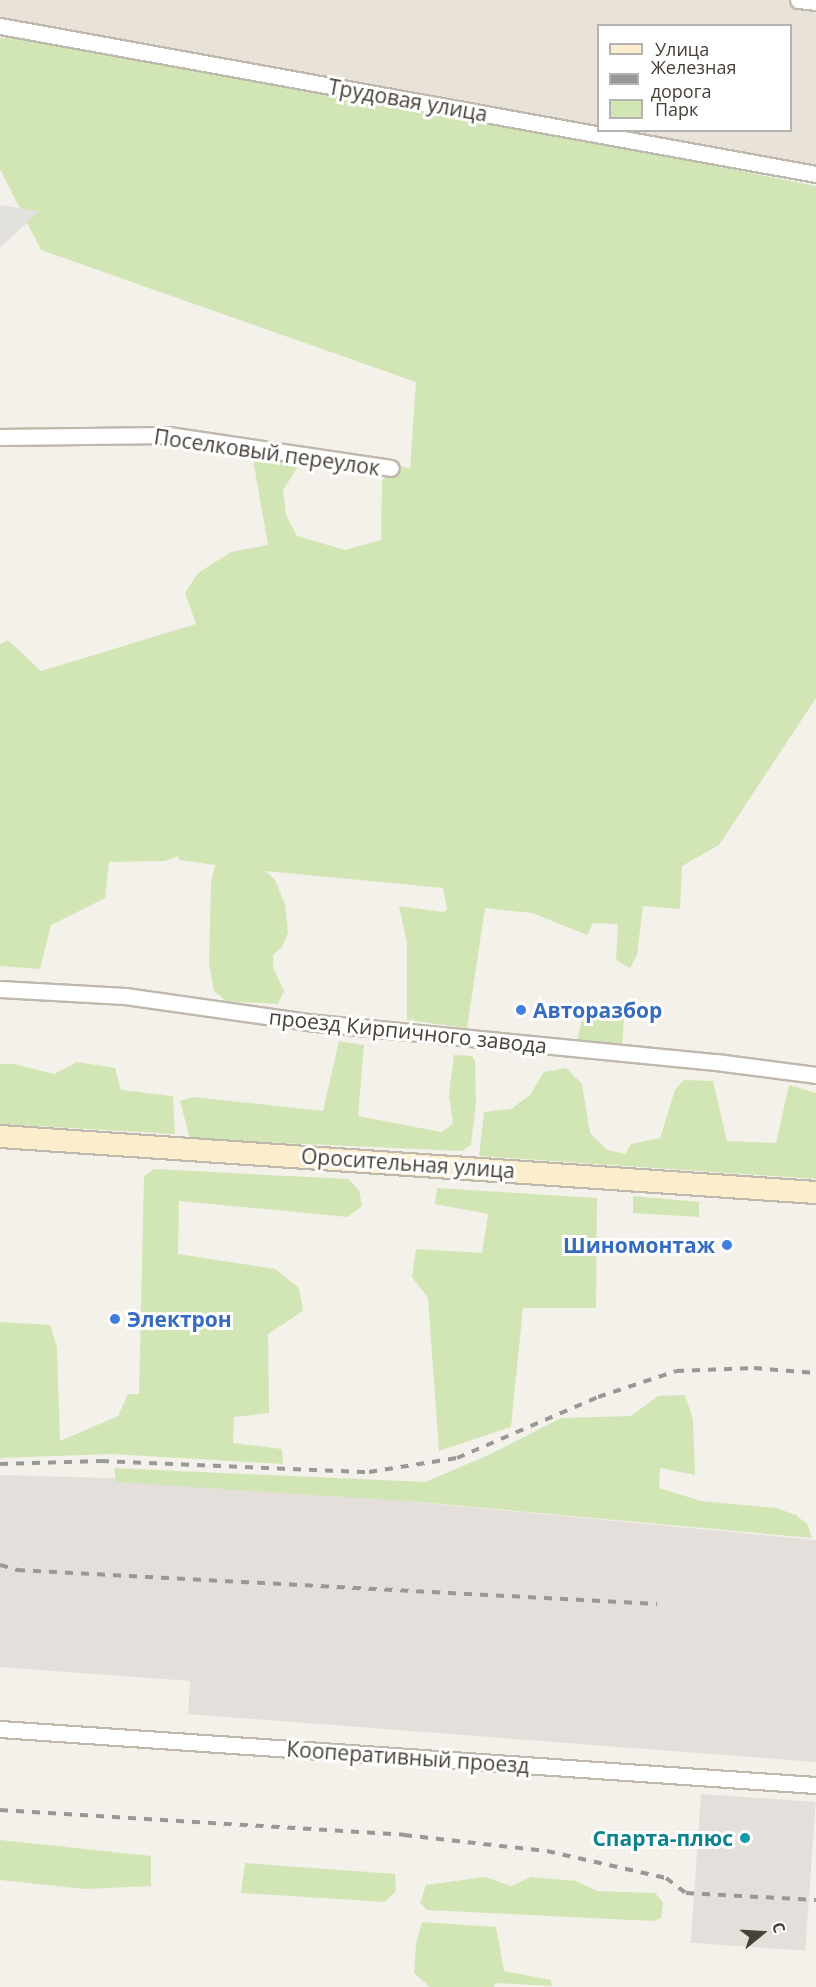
<!DOCTYPE html>
<meta charset="utf-8">
<style>
body{margin:0}
#map{position:relative;width:816px;height:1987px;overflow:hidden;background:#f4f0ea;font-family:"Open Sans",sans-serif}
div>[style]{position:absolute}
.residential>*{inset:0;background:#e8e2d8}
.industrial>*{inset:0;background:#e4dfdb;transform-origin:0 0}
.green>*{inset:0;background:#d2e6b5}
.parking>*{inset:0;background:#e3e1de}
.roads{filter:drop-shadow(2px 0 #bfb8ad) drop-shadow(-2px 0 #bfb8ad) drop-shadow(0 2px #bfb8ad) drop-shadow(0 -2px #bfb8ad)}
.street>*{height:15px;margin:-7.5px;padding:0 7.5px;transform-origin:7.5px;border-radius:7.5px;background:#fff}
.secondary>*{height:21px;margin:-10.5px;padding:0 10.5px;transform-origin:10.5px;border-radius:10.5px;background:#fceecc}
.rail>*{height:4px;margin-top:-2px;transform-origin:0;background:repeating-linear-gradient(90deg,#989898 0 8px,transparent 0 16px)}
.dots>*{width:16px;height:16px;translate:-50% -50%;box-sizing:border-box;border:3px solid #fff;border-radius:50%}
span{translate:-50% -50%;white-space:nowrap;text-align:center;line-height:1.15;-webkit-text-stroke:6px #fff;paint-order:stroke}
.street-label{font-size:21px;color:#474138}
.shop-label{font-size:21px;color:#366cbe;font-weight:700}
.left{translate:0 -50%;text-align:left}
.right{translate:-100% -50%;text-align:right}
.culture-label{font-size:21px;color:#0d838f;font-weight:700}
.legend{position:absolute;left:597px;top:24px;width:195px;height:108px;box-sizing:border-box;background:#fff;border:2px solid #b5b3af;margin:0;padding:8px 10px;list-style:none;font-size:18px;color:#474138}
.legend li{display:flex;align-items:center;gap:12px;height:30px}
.legend b{width:30px;border:2px solid #b5b3af}
.north{position:absolute;left:732px;top:1903px;width:60px;height:60px;-webkit-text-stroke:4px #fff;paint-order:stroke;rotate:72deg;font-size:16px;font-weight:700;line-height:24px;text-align:center;color:#474138}
.north::after{content:'';display:block;margin:auto;width:21px;height:27px;background:#474138;clip-path:polygon(50% 0,100% 100%,50% 72%,0 100%)}
</style>
<div id="map">
<div class="residential">
<div style="clip-path:polygon(evenodd,0 0,816px 0,816px 179px,0 21px,0 0,598px 26px,790px 26px,790px 130px,598px 130px,598px 26px)"></div>
</div>
<div class="industrial">
<div style="clip-path:polygon(0 1475px,183px 1480px,816px 1540px,816px 1762px,188px 1714px,190px 1681px,0 1667px)"></div>
<div style="left:701px;top:1794px;width:115px;height:149px;rotate:4deg"></div>
</div>
<div class="green">
<div style="clip-path:polygon(0 38px,78px 40px,816px 186px,816px 698px,719px 845px,682px 866px,680px 909px,643px 906px,637px 955px,630px 968px,616px 960px,618px 924px,593px 923px,587px 935px,532px 913px,485px 908px,467px 1028px,407px 1020px,407px 943px,399px 906px,443px 912px,447px 910px,443px 888px,266px 871px,275px 880px,285px 904px,288px 933px,282px 947px,273px 955px,273px 967px,284px 991px,278px 1004px,226px 1001px,214px 991px,209px 963px,211px 883px,215px 865px,179px 860px,178px 856px,165px 861px,109px 862px,105px 898px,51px 925px,40px 969px,0 966px,0 644px,8px 640px,41px 671px,196px 624px,185px 593px,198px 573px,231px 552px,268px 545px,253px 459px,301px 462px,283px 490px,286px 515px,297px 536px,345px 550px,381px 540px,382px 480px,401px 466px,410px 469px,416px 382px,41px 250px,0 169px)"></div>
<div style="clip-path:polygon(625px 1004px,622px 1045px,577px 1041px,585px 1006px)"></div>
<div style="clip-path:polygon(339px 1041px,364px 1045px,358px 1116px,441px 1132px,453px 1124px,449px 1095px,454px 1055px,472px 1056px,475px 1061px,476px 1102px,471px 1145px,462px 1151px,190px 1139px,180px 1101px,193px 1097px,323px 1111px)"></div>
<div style="clip-path:polygon(77px 1062px,115px 1068px,121px 1090px,173px 1096px,175px 1134px,0 1124px,0 1064px,14px 1064px,54px 1074px)"></div>
<div style="clip-path:polygon(566px 1068px,582px 1084px,590px 1133px,607px 1150px,625px 1154px,631px 1144px,660px 1138px,675px 1090px,684px 1080px,713px 1081px,727px 1141px,776px 1143px,789px 1085px,816px 1093px,816px 1179px,479px 1156px,484px 1112px,511px 1109px,530px 1095px,544px 1072px)"></div>
<div style="clip-path:polygon(154px 1169px,348px 1179px,359px 1190px,362px 1206px,348px 1217px,179px 1201px,178px 1254px,275px 1269px,299px 1288px,303px 1311px,268px 1334px,269px 1413px,234px 1417px,233px 1443px,282px 1449px,283px 1464px,111px 1454px,0 1458px,0 1322px,50px 1325px,57px 1347px,60px 1441px,118px 1416px,128px 1394px,139px 1394px,144px 1176px)"></div>
<div style="clip-path:polygon(437px 1188px,597px 1198px,596px 1308px,523px 1308px,511px 1427px,439px 1451px,428px 1298px,412px 1277px,416px 1249px,482px 1253px,488px 1214px,435px 1204px)"></div>
<div style="clip-path:polygon(633px 1196px,699px 1202px,699px 1217px,633px 1213px)"></div>
<div style="clip-path:polygon(685px 1395px,693px 1419px,695px 1475px,660px 1468px,659px 1488px,701px 1501px,776px 1508px,796px 1515px,808px 1525px,812px 1538px,419px 1502px,116px 1482px,114px 1468px,425px 1482px,491px 1454px,561px 1418px,631px 1416px,658px 1396px)"></div>
<div style="clip-path:polygon(0 1840px,151px 1856px,151px 1886px,85px 1889px,0 1880px)"></div>
<div style="clip-path:polygon(245px 1863px,395px 1874px,396px 1891px,385px 1902px,241px 1893px)"></div>
<div style="clip-path:polygon(485px 1877px,511px 1886px,531px 1877px,576px 1881px,597px 1891px,655px 1893px,663px 1902px,661px 1918px,653px 1921px,427px 1910px,420px 1903px,426px 1885px)"></div>
<div style="clip-path:polygon(422px 1922px,496px 1927px,504px 1971px,551px 1980px,552px 1986px,495px 1983px,494px 1987px,430px 1987px,414px 1973px,416px 1944px)"></div>
</div>
<div class="parking">
<div style="clip-path:polygon(0 205px,39px 211px,0 248px)"></div>
</div>
<div class="roads">
<div class="street">
<div style="left:798px;top:0;width:18px;rotate:6deg"></div>
<div style="left:0;top:26px;width:829px;rotate:10.28deg"></div>
<div style="left:0;top:437px;width:168px;rotate:-0.7deg"></div>
<div style="left:168px;top:435px;width:225px;rotate:8.4deg"></div>
<div style="left:0;top:989px;width:125px;rotate:3.2deg"></div>
<div style="left:125px;top:996px;width:184px;rotate:8.1deg"></div>
<div style="left:307px;top:1022px;width:411px;rotate:5.6deg"></div>
<div style="left:716px;top:1062px;width:101px;rotate:7.4deg"></div>
<div style="left:0;top:1729px;width:818px;rotate:3.93deg"></div>
</div>
<div class="secondary">
<div style="left:0;top:1136px;width:818px;rotate:3.93deg"></div>
</div>
</div>
<div class="rail">
<div style="left:0;top:1464px;width:101px;rotate:-1.7deg"></div>
<div style="left:101px;top:1461px;width:268px;rotate:2.4deg"></div>
<div style="left:369px;top:1472px;width:89px;rotate:-9deg"></div>
<div style="left:457px;top:1458px;width:154px;rotate:-23.4deg"></div>
<div style="left:598px;top:1397px;width:82px;rotate:-18.4deg"></div>
<div style="left:676px;top:1371px;width:78px;rotate:-2.2deg"></div>
<div style="left:754px;top:1368px;width:62px;rotate:4.6deg"></div>
<div style="left:0;top:1565px;width:18px;rotate:16deg"></div>
<div style="left:17px;top:1570px;width:641px;rotate:3.04deg"></div>
<div style="left:0;top:1810px;width:405px;rotate:3.5deg"></div>
<div style="left:404px;top:1835px;width:144px;rotate:6.4deg"></div>
<div style="left:547px;top:1851px;width:122px;rotate:12.8deg"></div>
<div style="left:666px;top:1878px;width:25px;rotate:37deg"></div>
<div style="left:686px;top:1893px;width:130px;rotate:3.1deg"></div>
</div>
<div class="dots">
<div style="left:521px;top:1010px;background:#3f7fe0"></div>
<div style="left:727px;top:1245px;background:#3f7fe0"></div>
<div style="left:115px;top:1319px;background:#3f7fe0"></div>
<div style="left:745px;top:1838px;background:#0f9aa8"></div>
</div>
<div class="street-label">
<span style="left:408px;top:100px;rotate:10deg">Трудовая улица</span>
<span style="left:267px;top:452px;rotate:8deg">Поселковый переулок</span>
<span style="left:408px;top:1031px;rotate:6deg">проезд Кирпичного завода</span>
<span style="left:408px;top:1163px;rotate:4deg">Оросительная улица</span>
<span style="left:408px;top:1757px;rotate:4deg">Кооперативный проезд</span>
</div>
<div class="shop-label">
<span class="left" style="left:533px;top:1010px">Авторазбор</span>
<span class="right" style="left:715px;top:1245px">Шиномонтаж</span>
<span class="left" style="left:127px;top:1319px">Электрон</span>
</div>
<div class="culture-label">
<span class="right" style="left:733px;top:1838px">Спарта-плюс</span>
</div>
<ul class="legend">
<li><b style="height:8px;background:#fceecc"></b>Улица</li>
<li><b style="height:8px;background:#989898"></b>Железная дорога</li>
<li><b style="height:16px;background:#d2e6b5"></b>Парк</li>
</ul>
<div class="north">С</div>
</div>
